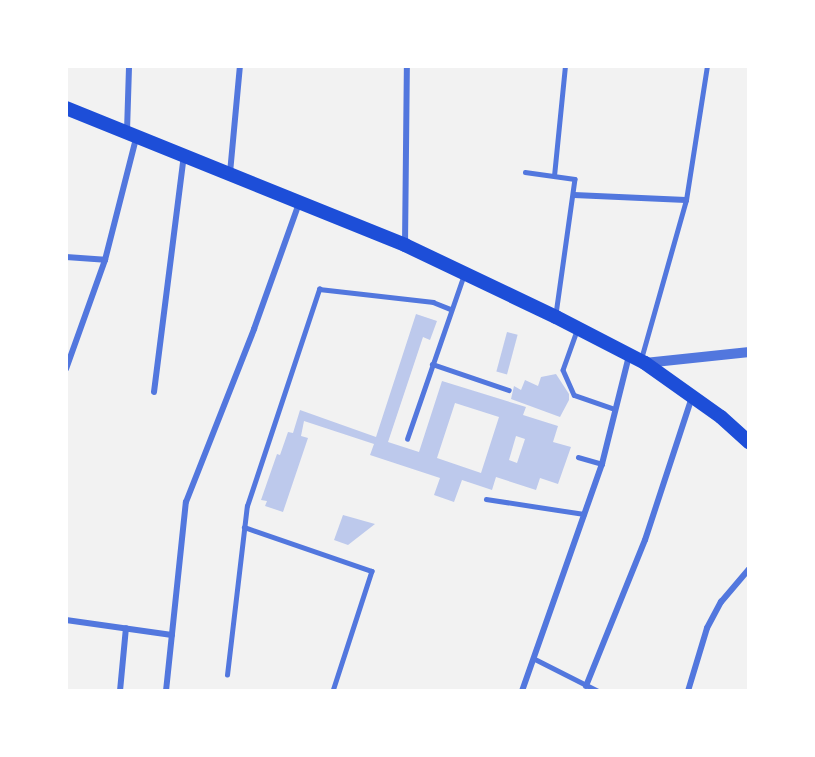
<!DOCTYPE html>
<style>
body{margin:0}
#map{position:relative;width:815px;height:757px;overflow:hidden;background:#f2f2f2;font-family:Lato,sans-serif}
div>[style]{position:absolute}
.building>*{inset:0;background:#bdc9ec;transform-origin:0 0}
.service>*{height:4.5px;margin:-2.25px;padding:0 2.25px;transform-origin:2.25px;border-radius:2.25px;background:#5277de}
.minor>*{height:6px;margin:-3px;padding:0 3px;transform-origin:3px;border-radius:3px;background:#5277de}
.tertiary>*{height:10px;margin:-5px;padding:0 5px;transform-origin:5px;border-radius:5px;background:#5277de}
.primary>*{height:14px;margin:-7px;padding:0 7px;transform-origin:7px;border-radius:7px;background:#1d4ed8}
span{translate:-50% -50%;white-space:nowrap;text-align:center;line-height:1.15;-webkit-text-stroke:6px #fff;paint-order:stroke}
.frame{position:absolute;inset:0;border:68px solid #fff;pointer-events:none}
</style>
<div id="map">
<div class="building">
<div style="clip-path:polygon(evenodd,416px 314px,437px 321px,430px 340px,423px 337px,388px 442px,419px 452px,442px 381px,526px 407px,523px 415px,558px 426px,553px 442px,571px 447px,558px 484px,540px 478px,536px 490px,496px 477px,492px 490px,462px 480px,454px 502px,434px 495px,440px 478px,370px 455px,374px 444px,304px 421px,301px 436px,308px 438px,283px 512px,265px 506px,267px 501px,261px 500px,277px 454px,280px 455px,288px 432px,293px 433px,300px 410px,376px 437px,416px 314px,455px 403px,499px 417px,481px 473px,437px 458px,455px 403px,416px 314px,516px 436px,525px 439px,517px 463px,509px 460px,516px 436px)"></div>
<div style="left:507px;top:332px;width:11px;height:41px;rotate:15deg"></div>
<div style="clip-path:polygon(556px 374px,569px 394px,569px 400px,560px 417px,511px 399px,514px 386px,521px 390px,525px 380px,538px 386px,541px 377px)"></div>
<div style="clip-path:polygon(343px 515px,375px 524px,348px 545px,334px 540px)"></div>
</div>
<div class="service">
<div style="left:525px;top:172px;width:50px;rotate:8deg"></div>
<div style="left:575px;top:179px;width:137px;rotate:98deg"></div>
<div style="left:554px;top:176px;width:111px;rotate:-84.3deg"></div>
<div style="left:577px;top:331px;width:41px;rotate:109.7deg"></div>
<div style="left:563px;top:370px;width:27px;rotate:66deg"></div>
<div style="left:574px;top:395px;width:43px;rotate:18.9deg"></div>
<div style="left:641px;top:359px;width:165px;rotate:-74.2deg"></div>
<div style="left:686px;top:200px;width:136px;rotate:-81.1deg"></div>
<div style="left:432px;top:364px;width:81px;rotate:18.7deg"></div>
<div style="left:407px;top:439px;width:175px;rotate:-70.9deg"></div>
<div style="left:578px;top:457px;width:25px;rotate:16deg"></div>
<div style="left:486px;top:499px;width:99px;rotate:8.7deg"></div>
<div style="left:244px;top:527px;width:135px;rotate:19deg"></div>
<div style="left:372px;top:571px;width:126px;rotate:108deg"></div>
<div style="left:535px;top:659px;width:71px;rotate:26.9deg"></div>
<div style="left:227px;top:675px;width:170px;rotate:-83.3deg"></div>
<div style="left:247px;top:506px;width:229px;rotate:-71.6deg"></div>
<div style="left:319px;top:289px;width:115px;rotate:6.5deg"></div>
<div style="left:433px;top:302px;width:18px;rotate:22deg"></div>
</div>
<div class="minor">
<div style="left:127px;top:131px;width:65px;rotate:-88.2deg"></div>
<div style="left:230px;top:173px;width:107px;rotate:-84.7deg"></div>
<div style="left:574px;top:195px;width:112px;rotate:2.6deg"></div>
<div style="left:405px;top:245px;width:179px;rotate:-89.4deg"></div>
<div style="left:66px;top:257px;width:39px;rotate:4deg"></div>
<div style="left:66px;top:369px;width:116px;rotate:-70.3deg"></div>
<div style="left:105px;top:260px;width:126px;rotate:-75.7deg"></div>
<div style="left:154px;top:392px;width:238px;rotate:-82.8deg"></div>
<div style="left:66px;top:620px;width:107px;rotate:8.1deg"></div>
<div style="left:586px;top:686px;width:157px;rotate:-68deg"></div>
<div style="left:645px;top:540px;width:151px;rotate:-71.8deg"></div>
<div style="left:120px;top:691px;width:63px;rotate:-84.6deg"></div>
<div style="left:166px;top:691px;width:190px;rotate:-84deg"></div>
<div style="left:186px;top:502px;width:186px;rotate:-68.5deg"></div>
<div style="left:254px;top:329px;width:134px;rotate:-70.3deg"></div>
<div style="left:522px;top:691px;width:241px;rotate:-70.6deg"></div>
<div style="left:602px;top:464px;width:111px;rotate:-76deg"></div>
<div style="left:688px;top:691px;width:66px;rotate:-73.2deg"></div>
<div style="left:707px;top:628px;width:30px;rotate:-62deg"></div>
<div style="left:721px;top:602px;width:43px;rotate:-49.7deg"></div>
</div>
<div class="tertiary">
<div style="left:645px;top:363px;width:105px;rotate:-6deg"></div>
</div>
<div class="primary">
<div style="left:66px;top:108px;width:366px;rotate:22deg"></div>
<div style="left:405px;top:245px;width:167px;rotate:25.5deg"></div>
<div style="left:556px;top:317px;width:100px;rotate:27.3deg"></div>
<div style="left:645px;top:363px;width:93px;rotate:35.4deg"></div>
<div style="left:721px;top:417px;width:38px;rotate:42deg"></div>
</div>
<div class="frame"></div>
</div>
